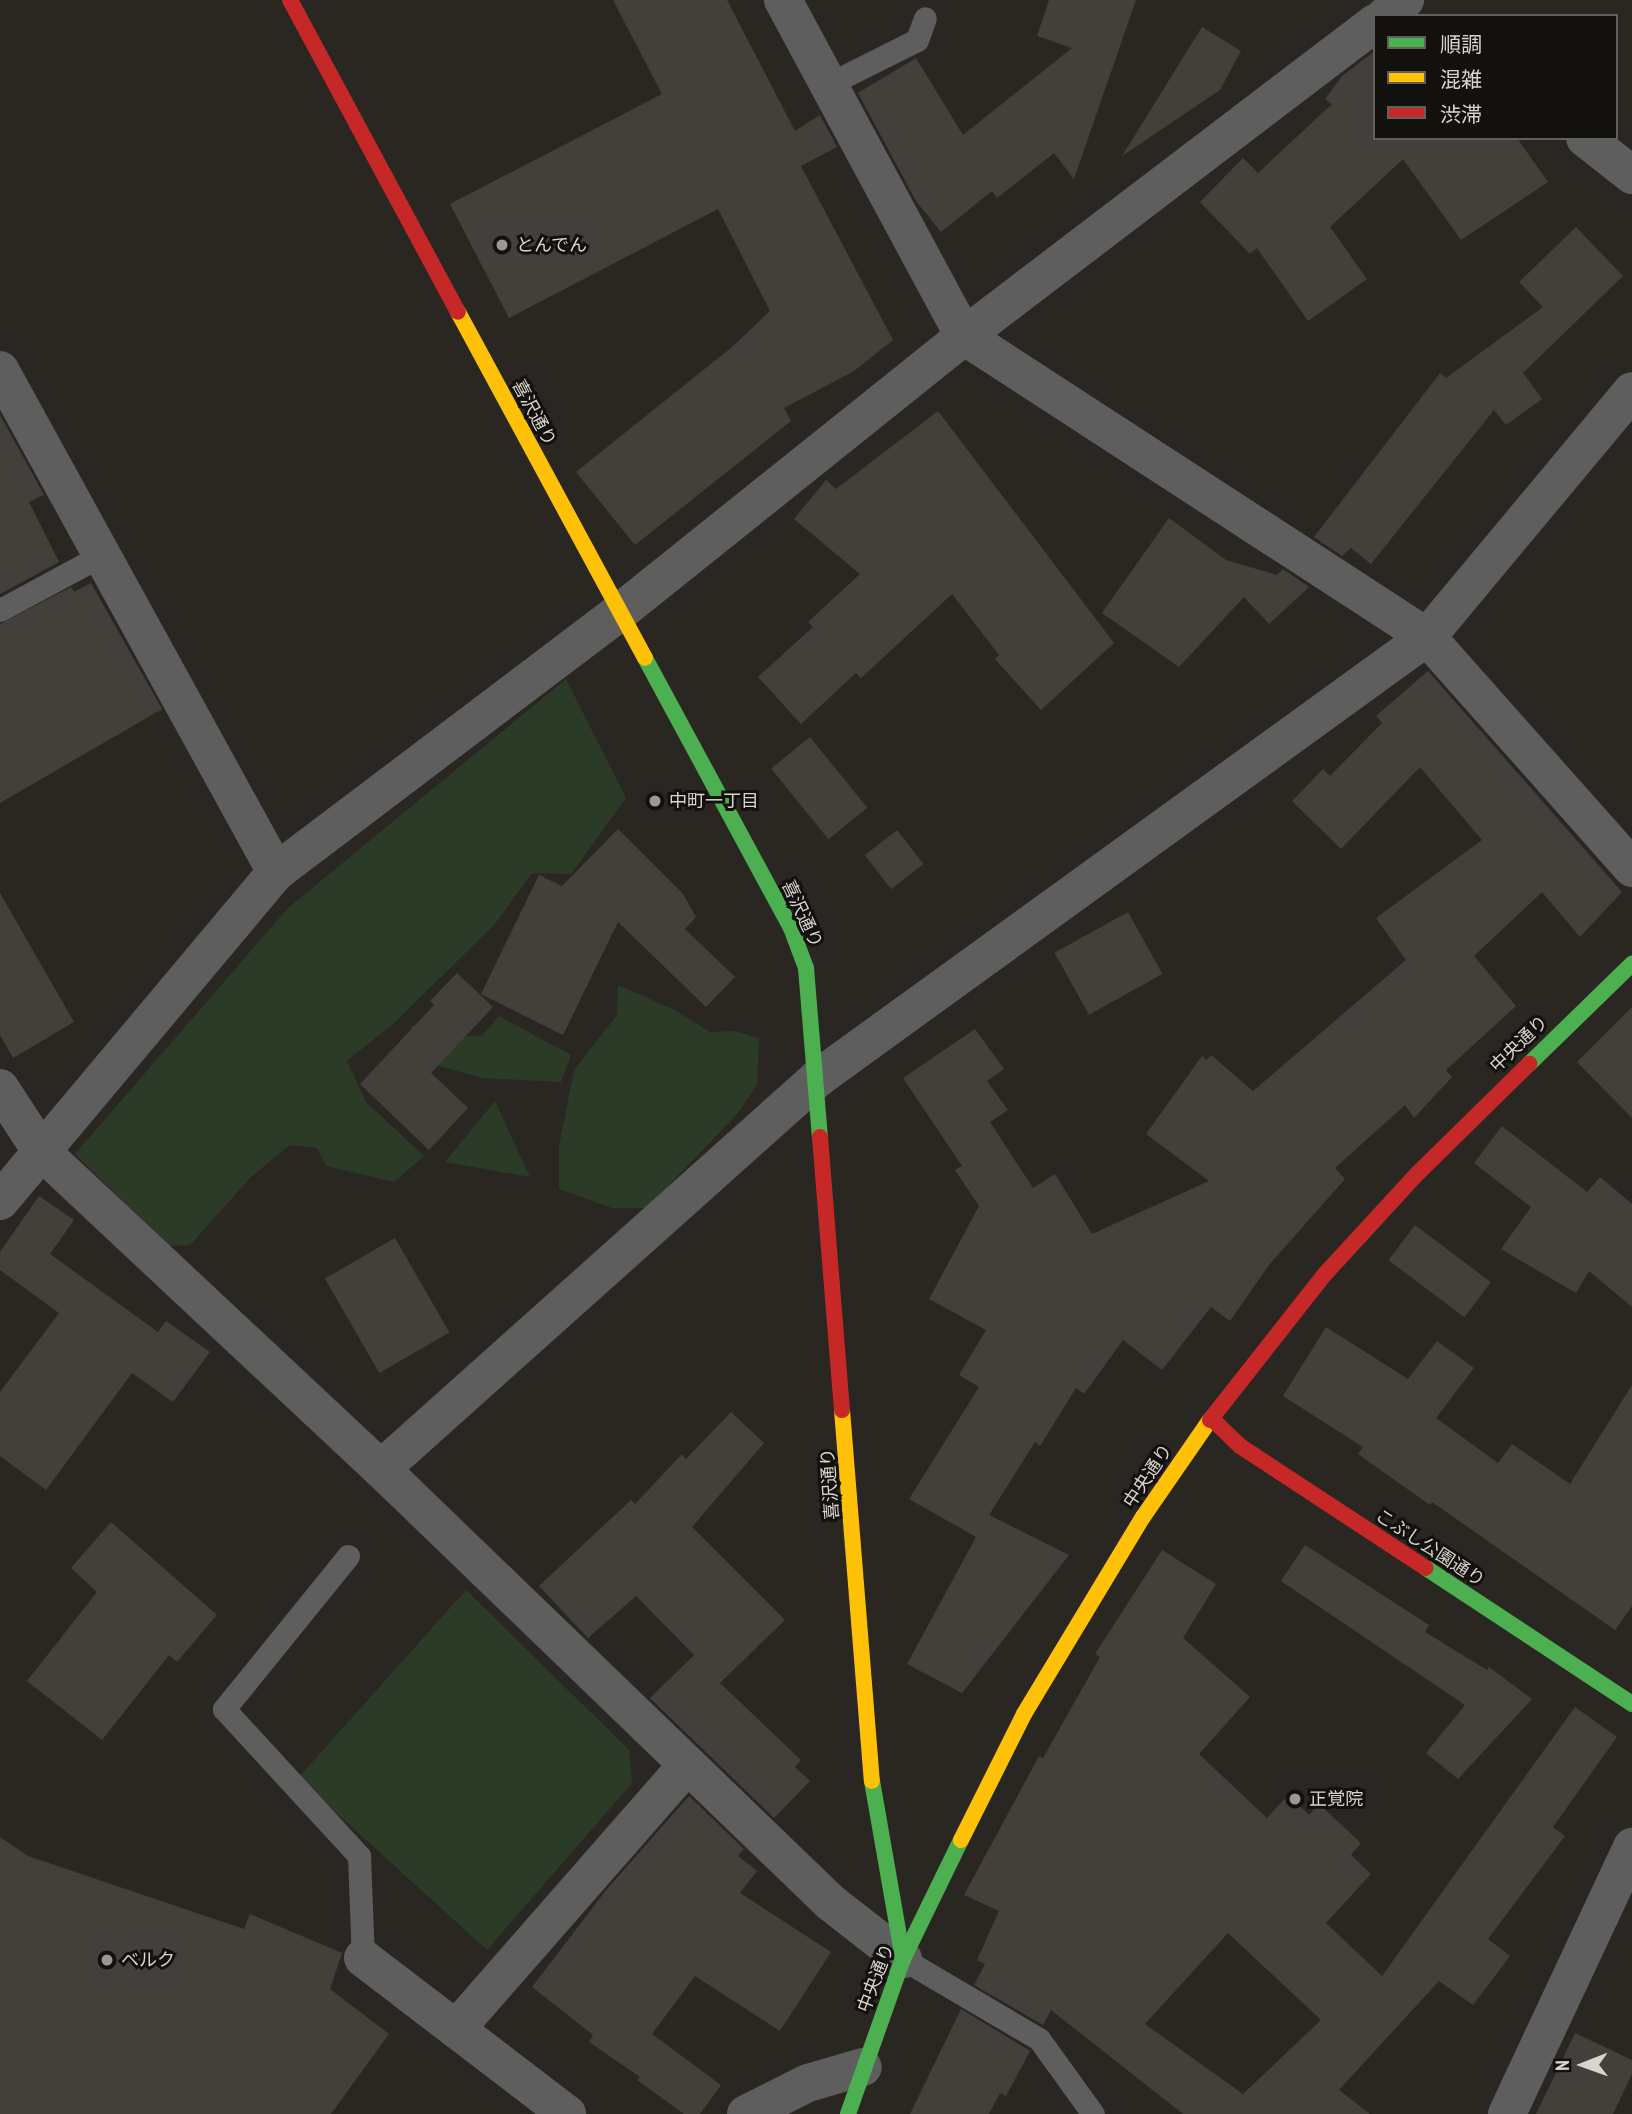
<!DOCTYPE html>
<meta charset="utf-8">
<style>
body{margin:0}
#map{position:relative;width:1632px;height:2114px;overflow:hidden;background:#2a2722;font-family:"PT Sans Narrow","Noto Sans JP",sans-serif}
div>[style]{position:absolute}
.green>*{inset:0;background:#2b3b27}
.building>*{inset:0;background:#43403c;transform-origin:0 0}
.lane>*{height:23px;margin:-11.5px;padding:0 11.5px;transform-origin:11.5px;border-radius:11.5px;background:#5e5e5e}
.street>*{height:38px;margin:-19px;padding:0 19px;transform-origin:19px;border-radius:19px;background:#5e5e5e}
.fast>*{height:16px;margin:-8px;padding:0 8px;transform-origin:8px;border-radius:8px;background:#4caf50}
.slow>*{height:16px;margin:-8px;padding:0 8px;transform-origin:8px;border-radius:8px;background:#ffc107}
.jam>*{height:16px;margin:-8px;padding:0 8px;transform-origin:8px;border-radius:8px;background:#c62828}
.dots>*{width:19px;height:19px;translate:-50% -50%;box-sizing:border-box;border:4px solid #13110d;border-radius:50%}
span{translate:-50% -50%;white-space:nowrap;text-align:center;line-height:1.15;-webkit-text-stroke:6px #13110d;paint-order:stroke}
.poi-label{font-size:18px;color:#d8d4ce}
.left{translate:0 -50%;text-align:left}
.street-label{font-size:18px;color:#d8d4ce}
.legend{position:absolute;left:1373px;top:14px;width:245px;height:126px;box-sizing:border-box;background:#13110d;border:2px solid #625f5a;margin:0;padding:9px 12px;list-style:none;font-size:21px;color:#d8d4ce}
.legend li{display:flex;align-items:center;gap:14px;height:35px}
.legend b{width:35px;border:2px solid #625f5a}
.north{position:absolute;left:1548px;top:2030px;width:70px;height:70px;-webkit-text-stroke:5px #13110d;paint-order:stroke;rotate:269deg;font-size:19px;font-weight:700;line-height:28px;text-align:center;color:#d8d4ce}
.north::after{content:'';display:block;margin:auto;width:24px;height:32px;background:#d8d4ce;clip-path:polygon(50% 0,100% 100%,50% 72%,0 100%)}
</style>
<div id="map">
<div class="green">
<div style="clip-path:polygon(566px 679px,626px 798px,571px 874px,532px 873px,495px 924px,394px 1023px,347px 1061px,366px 1102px,424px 1156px,394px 1182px,326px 1166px,317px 1148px,290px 1145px,251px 1177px,190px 1245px,168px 1246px,75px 1154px,288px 908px)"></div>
<div style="clip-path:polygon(618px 985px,675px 1010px,710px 1032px,735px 1031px,759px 1038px,757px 1085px,738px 1113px,647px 1208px,612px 1208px,559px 1189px,559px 1146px,574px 1070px,617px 1015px)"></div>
<div style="clip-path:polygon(499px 1016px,571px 1055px,561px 1082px,483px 1078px,435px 1065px,409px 1049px,411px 1026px,435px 1018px,460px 1036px,482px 1036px)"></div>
<div style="clip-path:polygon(495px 1101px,530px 1177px,445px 1162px)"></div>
<div style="clip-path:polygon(466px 1590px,629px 1750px,632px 1783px,487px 1950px,298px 1778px)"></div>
</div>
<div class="building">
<div style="clip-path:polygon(613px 0,727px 0,795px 131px,820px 115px,837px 147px,801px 166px,893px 340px,854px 371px,784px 408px,791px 421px,635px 545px,576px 472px,732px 347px,770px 311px,718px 209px,509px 318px,450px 204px,662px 94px)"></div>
<div style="clip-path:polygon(1049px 0,1136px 0,1074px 179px,1054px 153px,997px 198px,992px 191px,941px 232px,916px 201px,858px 93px,916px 58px,963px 135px,1072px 48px,1037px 36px)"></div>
<div style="clip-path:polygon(1202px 27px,1241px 51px,1220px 90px,1122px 156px)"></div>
<div style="clip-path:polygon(1375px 51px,1375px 138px,1517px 138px,1548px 182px,1461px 240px,1403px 159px,1330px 227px,1367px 279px,1308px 321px,1257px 248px,1250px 254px,1200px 202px,1243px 158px,1258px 173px,1332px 104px,1325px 99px,1342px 76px)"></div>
<div style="clip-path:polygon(1576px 227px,1623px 276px,1523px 373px,1542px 399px,1506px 425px,1494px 410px,1371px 564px,1351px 548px,1342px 556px,1314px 537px,1440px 373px,1446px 378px,1543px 307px,1519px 282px)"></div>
<div style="clip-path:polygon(938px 411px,1114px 643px,1041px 710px,995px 659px,999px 655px,952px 594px,861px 678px,856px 673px,801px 724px,758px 677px,813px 627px,808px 622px,860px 574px,794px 519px,826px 480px,836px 489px)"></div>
<div style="clip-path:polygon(0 415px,44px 495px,29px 502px,59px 562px,0 594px)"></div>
<div style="clip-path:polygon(1169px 518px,1226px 560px,1277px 575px,1283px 569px,1309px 587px,1269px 624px,1244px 597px,1179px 667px,1102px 613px)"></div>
<div style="clip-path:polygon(91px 583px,162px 709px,0 803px,0 624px,71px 587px,74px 592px)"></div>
<div style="clip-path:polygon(1428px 671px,1622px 892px,1580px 937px,1542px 892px,1474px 956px,1516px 1006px,1446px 1070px,1452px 1077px,1414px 1118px,1405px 1105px,1335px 1168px,1345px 1179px,1269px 1265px,1230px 1321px,1211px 1307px,1162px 1370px,1123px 1340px,1084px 1394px,1076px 1388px,1040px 1446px,1035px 1442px,989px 1515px,1069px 1555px,962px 1693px,907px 1664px,976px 1537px,909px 1499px,979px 1387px,959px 1375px,986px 1330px,929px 1299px,979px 1206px,955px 1170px,962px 1166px,903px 1078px,975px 1029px,1004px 1069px,987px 1081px,1008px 1110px,990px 1122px,1033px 1188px,1055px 1174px,1092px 1234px,1209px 1181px,1146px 1134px,1202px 1056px,1207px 1060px,1211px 1055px,1253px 1091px,1406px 960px,1376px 918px,1482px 840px,1420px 767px,1341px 849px,1292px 801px,1323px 769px,1330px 776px,1382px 723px,1376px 716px)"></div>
<div style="left:810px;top:737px;width:91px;height:50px;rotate:51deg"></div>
<div style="clip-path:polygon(618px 829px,683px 894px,696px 917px,685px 929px,735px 977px,706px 1007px,618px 922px,563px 1035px,481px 994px,539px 875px,562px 886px)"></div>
<div style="left:897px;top:830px;width:43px;height:41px;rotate:52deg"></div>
<div style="clip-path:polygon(0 893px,74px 1022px,13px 1058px,0 1035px)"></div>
<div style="left:1128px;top:912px;width:71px;height:84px;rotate:61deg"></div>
<div style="clip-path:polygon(457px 973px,493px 1007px,431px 1073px,468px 1108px,429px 1150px,360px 1084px,434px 1005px,430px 1001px)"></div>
<div style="clip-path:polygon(1632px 1007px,1632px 1118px,1577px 1062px)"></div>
<div style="clip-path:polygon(1502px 1126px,1587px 1192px,1600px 1177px,1632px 1204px,1632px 1307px,1589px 1271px,1576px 1293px,1501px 1249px,1531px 1207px,1474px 1163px)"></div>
<div style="clip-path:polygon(39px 1196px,74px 1220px,50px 1254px,158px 1332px,166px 1321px,210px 1352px,173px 1402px,132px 1373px,46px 1490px,0 1456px,0 1392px,59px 1313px,0 1270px,0 1252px)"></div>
<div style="left:1415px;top:1225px;width:95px;height:44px;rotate:37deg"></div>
<div style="left:395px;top:1238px;width:109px;height:81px;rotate:60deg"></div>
<div style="clip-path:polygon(1326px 1327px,1408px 1379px,1437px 1341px,1474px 1368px,1436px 1418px,1498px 1463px,1512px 1444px,1570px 1484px,1632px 1385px,1632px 1606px,1615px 1630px,1432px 1502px,1430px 1505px,1358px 1454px,1363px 1447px,1283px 1396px)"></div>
<div style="clip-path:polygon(731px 1412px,764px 1443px,692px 1527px,785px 1620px,720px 1683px,801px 1760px,795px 1767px,810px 1781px,774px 1818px,650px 1698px,694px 1655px,636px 1596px,588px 1638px,539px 1586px,631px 1500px,635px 1504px,682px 1454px,686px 1459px)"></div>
<div style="clip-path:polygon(111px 1522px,217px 1615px,177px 1662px,169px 1655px,102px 1740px,27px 1681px,97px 1592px,71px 1568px)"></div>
<div style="clip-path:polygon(1305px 1545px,1429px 1625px,1425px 1632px,1487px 1670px,1489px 1667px,1532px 1699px,1458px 1779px,1426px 1753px,1465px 1705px,1281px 1581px)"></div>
<div style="clip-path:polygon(evenodd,1162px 1550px,1216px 1584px,1183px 1638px,1250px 1697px,1199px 1754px,1267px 1818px,1288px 1795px,1309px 1815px,1319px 1804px,1361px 1843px,1351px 1855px,1371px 1874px,1326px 1923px,1382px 1976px,1575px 1707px,1617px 1737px,1553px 1827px,1565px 1836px,1488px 1939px,1510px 1956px,1473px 2005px,1439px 1981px,1339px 2090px,1370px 2114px,1183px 2114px,1051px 2010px,1043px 2025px,974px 1985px,985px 1964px,977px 1960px,999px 1911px,964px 1895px,1039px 1756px,1043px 1758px,1100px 1657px,1095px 1654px,1162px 1550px,1228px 1933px,1321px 2020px,1243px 2094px,1145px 2024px,1228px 1933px)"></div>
<div style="clip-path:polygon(689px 1796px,744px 1849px,738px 1856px,757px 1871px,740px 1893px,831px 1952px,780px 2031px,695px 1976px,652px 2034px,721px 2085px,700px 2114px,684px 2114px,637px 2080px,640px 2077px,589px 2042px,593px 2035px,532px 1987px,607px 1889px)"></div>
<div style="clip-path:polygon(0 1837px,28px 1856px,244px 1929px,250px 1914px,342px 1953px,330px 1989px,389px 2034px,331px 2114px,0 2114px)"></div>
<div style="clip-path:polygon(961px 2009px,1030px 2051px,1006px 2096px,1000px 2093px,989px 2114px,910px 2114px)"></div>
<div style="clip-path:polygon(1575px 2033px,1632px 2060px,1632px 2074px,1613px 2114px,1536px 2114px)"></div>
</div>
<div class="lane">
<div style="left:829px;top:84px;width:98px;rotate:-26.6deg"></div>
<div style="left:917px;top:40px;width:23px;rotate:-70deg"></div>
<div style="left:0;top:610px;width:114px;rotate:-28.4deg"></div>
<div style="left:348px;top:1556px;width:197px;rotate:129deg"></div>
<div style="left:224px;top:1709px;width:200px;rotate:47.4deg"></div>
<div style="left:359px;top:1856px;width:102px;rotate:87.8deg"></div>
<div style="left:903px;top:1959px;width:158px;rotate:30.5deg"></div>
<div style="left:1039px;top:2039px;width:92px;rotate:54.2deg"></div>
</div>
<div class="street">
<div style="left:783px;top:0;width:382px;rotate:61.7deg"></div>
<div style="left:964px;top:336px;width:552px;rotate:33.03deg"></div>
<div style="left:1427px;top:637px;width:309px;rotate:48.4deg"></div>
<div style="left:1385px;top:16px;width:26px;rotate:-39deg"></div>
<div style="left:1585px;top:138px;width:60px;rotate:38.2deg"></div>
<div style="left:0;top:370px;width:573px;rotate:61.2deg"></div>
<div style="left:0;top:1088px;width:75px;rotate:56.9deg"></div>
<div style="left:41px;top:1151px;width:466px;rotate:43.1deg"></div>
<div style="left:381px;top:1469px;width:624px;rotate:43.96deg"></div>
<div style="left:830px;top:1902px;width:93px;rotate:38deg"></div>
<div style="left:0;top:1201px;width:429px;rotate:-50deg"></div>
<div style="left:276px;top:872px;width:431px;rotate:-37.1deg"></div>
<div style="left:620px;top:612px;width:441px;rotate:-38.7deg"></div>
<div style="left:964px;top:336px;width:517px;rotate:-37.29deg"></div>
<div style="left:381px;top:1469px;width:586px;rotate:-41.82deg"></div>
<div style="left:818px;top:1078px;width:752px;rotate:-35.91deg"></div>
<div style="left:1427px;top:637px;width:320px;rotate:-50.2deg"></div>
<div style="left:363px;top:1958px;width:257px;rotate:37.4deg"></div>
<div style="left:456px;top:2029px;width:349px;rotate:-48.8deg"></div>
<div style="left:746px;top:2114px;width:69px;rotate:-26.6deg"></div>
<div style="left:808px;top:2083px;width:57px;rotate:-16.2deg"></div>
<div style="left:1507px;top:2114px;width:295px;rotate:-64.9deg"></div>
</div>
<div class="fast">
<div style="left:645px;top:658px;width:307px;rotate:61.6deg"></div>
<div style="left:791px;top:928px;width:43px;rotate:69.4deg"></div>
<div style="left:806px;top:968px;width:170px;rotate:85.3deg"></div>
<div style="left:1529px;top:1064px;width:144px;rotate:-44.2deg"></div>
<div style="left:1426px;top:1568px;width:247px;rotate:33.4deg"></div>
<div style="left:872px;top:1781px;width:181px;rotate:80.1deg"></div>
<div style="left:848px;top:2114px;width:164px;rotate:-70.5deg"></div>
<div style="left:903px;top:1959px;width:132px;rotate:-64deg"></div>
</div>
<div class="slow">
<div style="left:458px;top:312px;width:393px;rotate:61.6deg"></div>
<div style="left:842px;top:1410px;width:372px;rotate:85.4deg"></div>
<div style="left:961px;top:1840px;width:141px;rotate:-63.4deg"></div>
<div style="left:1024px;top:1714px;width:230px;rotate:-58.9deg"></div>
<div style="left:1143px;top:1517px;width:118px;rotate:-55.4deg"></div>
</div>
<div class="jam">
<div style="left:290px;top:0;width:354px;rotate:61.7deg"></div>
<div style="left:820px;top:1137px;width:274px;rotate:85.4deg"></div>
<div style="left:1211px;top:1418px;width:40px;rotate:44deg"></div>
<div style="left:1240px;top:1446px;width:222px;rotate:33.3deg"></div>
<div style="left:1210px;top:1420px;width:186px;rotate:-51.8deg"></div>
<div style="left:1325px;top:1274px;width:137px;rotate:-47.4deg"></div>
<div style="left:1418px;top:1173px;width:156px;rotate:-44.5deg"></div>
</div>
<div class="dots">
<div style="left:502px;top:245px;background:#9b9792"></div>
<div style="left:655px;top:801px;background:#9b9792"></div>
<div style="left:1295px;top:1799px;background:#9b9792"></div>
<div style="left:107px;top:1960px;background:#9b9792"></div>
</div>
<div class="poi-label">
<span class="left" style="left:516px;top:245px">とんでん</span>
<span class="left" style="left:669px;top:801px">中町一丁目</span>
<span class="left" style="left:1309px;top:1799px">正覚院</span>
<span class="left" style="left:121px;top:1960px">ベルク</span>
</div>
<div class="street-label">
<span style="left:534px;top:413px;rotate:62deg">喜沢通り</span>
<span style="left:802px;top:914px;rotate:65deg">喜沢通り</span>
<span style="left:1519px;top:1044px;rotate:-44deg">中央通り</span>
<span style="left:1148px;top:1476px;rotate:-56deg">中央通り</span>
<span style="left:830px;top:1484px;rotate:-94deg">喜沢通り</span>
<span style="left:1430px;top:1548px;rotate:33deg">こぶし公園通り</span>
<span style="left:876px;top:1978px;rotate:-69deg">中央通り</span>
</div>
<ul class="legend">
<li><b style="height:9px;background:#4caf50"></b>順調</li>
<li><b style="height:9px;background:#ffc107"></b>混雑</li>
<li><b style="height:9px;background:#c62828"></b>渋滞</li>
</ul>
<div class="north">N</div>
</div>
